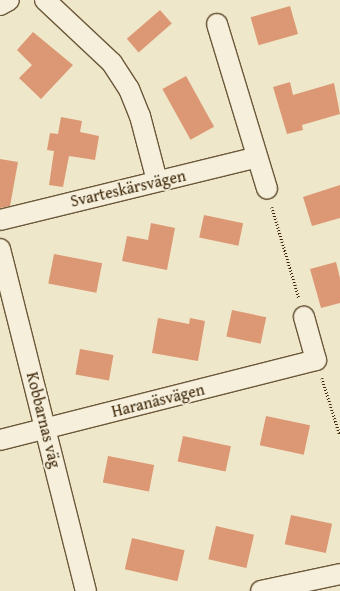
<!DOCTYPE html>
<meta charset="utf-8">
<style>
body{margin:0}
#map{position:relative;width:340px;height:591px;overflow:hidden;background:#efe7c9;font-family:"Gentium Book Plus",serif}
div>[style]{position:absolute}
.building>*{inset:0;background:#dc9874;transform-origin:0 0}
.path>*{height:2.5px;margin-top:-1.25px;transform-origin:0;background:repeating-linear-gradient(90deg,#3f2809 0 1px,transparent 0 3px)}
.roads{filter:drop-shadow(1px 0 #6b5839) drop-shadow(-1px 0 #6b5839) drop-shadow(0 1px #6b5839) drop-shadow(0 -1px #6b5839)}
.minor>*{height:20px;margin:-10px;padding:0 10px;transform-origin:10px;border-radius:10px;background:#f5efdc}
span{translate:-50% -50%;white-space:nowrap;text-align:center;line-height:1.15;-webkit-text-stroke:4px #f5efdc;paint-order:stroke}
.street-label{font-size:16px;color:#3f2809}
</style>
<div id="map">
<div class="building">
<div style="left:290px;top:6px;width:29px;height:41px;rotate:74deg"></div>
<div style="left:160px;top:10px;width:18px;height:44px;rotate:49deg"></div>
<div style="clip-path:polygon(33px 32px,73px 65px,41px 99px,19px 78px,32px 65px,17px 50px)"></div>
<div style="left:186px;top:76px;width:58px;height:27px;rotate:61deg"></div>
<div style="clip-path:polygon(290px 82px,293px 95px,334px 83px,340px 114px,302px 125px,303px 130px,287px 134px,273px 87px)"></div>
<div style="clip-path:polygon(61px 117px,82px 121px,80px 132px,99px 136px,95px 160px,69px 156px,63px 187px,49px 185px,54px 151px,47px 150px,50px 133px,58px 134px)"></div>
<div style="clip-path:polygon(0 159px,18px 162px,10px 206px,0 208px)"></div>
<div style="clip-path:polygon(340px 185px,340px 218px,312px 226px,303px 197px)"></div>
<div style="left:204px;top:215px;width:40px;height:23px;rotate:12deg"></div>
<div style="clip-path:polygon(151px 223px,175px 228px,167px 270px,122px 261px,127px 236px,148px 240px)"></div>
<div style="left:54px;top:254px;width:49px;height:30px;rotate:11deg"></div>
<div style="clip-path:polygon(336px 262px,340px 278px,340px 303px,321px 308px,310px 269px)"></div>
<div style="left:232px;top:310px;width:35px;height:27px;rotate:12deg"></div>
<div style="clip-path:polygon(158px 318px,189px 324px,190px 318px,205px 321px,198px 361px,152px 353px)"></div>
<div style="left:80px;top:349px;width:34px;height:26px;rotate:10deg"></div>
<div style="left:266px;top:416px;width:45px;height:30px;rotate:12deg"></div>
<div style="left:183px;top:436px;width:49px;height:26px;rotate:12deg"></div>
<div style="left:108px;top:456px;width:47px;height:27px;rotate:11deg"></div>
<div style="left:291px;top:515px;width:42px;height:30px;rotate:12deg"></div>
<div style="left:216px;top:526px;width:39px;height:34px;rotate:13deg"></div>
<div style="left:132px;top:538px;width:54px;height:32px;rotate:13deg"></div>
</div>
<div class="path">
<div style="left:272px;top:207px;width:95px;rotate:73.5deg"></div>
<div style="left:322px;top:378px;width:60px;rotate:72.5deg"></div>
</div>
<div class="roads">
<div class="minor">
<div style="left:45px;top:0;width:92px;rotate:43.2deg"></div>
<div style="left:112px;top:63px;width:31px;rotate:57deg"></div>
<div style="left:129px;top:89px;width:29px;rotate:68deg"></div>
<div style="left:140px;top:116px;width:67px;rotate:75.3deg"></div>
<div style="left:0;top:5px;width:10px;rotate:-29deg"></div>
<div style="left:217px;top:24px;width:172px;rotate:73.1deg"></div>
<div style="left:0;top:220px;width:262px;rotate:-13.7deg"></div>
<div style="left:0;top:249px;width:353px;rotate:75.9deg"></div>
<div style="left:0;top:440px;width:326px;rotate:-14.2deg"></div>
<div style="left:316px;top:360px;width:45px;rotate:-105.6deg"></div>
<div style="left:261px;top:591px;width:81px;rotate:-12.1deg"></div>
</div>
</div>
<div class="street-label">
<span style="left:128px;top:188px;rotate:-13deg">Svarteskärsvägen</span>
<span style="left:158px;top:400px;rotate:-14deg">Haranäsvägen</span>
<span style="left:44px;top:420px;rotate:76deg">Kobbarnas väg</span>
</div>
</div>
